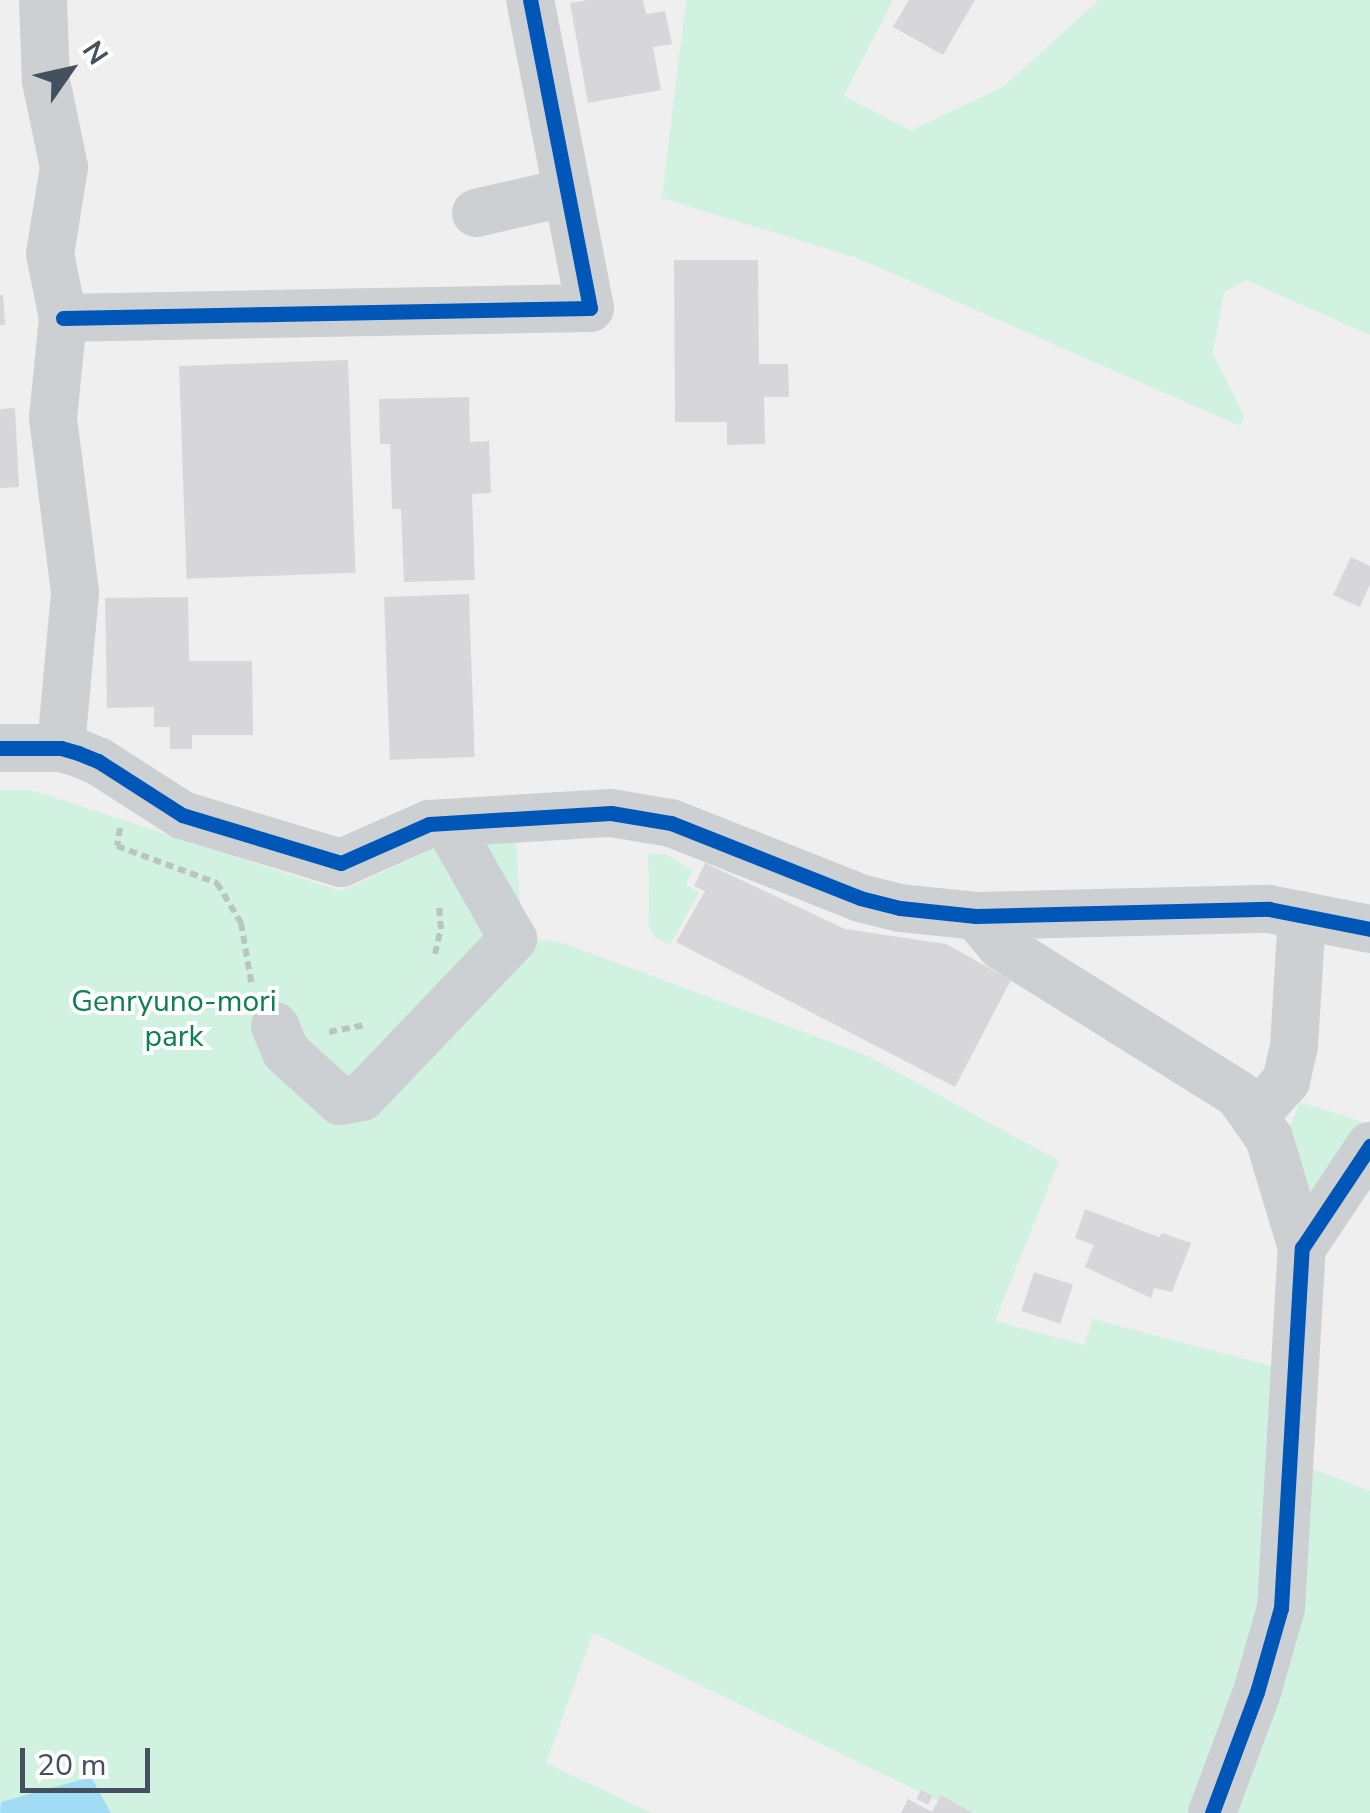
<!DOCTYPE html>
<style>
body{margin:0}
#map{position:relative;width:1370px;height:1813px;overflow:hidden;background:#f0efef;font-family:"Nunito Sans",sans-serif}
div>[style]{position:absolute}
.green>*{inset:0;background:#d1f2e0}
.water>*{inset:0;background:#a2dbf4}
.building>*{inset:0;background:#d7d7d9;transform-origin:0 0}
.path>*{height:6px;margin-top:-3px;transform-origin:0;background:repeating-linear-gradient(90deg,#b8c5c3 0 8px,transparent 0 13px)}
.minor>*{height:48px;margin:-24px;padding:0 24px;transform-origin:24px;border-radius:24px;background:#cdd0d3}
.cycleway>*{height:15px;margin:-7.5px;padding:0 7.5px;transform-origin:7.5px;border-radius:7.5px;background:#0057b8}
span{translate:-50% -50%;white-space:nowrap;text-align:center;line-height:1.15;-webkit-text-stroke:8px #fff;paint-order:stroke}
.park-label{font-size:30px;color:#0c8252}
.north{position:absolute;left:20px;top:20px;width:100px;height:100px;-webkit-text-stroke:8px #fff;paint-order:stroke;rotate:56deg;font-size:28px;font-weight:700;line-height:40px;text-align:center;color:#44505e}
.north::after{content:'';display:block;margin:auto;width:35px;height:45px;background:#44505e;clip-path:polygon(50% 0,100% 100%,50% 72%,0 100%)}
.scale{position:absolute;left:20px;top:1748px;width:130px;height:45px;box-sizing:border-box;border:5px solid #44505e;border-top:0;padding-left:12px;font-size:30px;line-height:35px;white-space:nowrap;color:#44505e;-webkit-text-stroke:8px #fff;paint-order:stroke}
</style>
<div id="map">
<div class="green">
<div style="clip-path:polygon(686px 0,893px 0,844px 96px,911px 131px,1004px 86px,1099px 0,1370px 0,1370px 335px,1246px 280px,1224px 292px,1213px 353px,1244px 416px,1240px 426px,857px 258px,662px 198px)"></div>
<div style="clip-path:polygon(0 790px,31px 790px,341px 891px,439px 846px,516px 837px,521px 922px,530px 938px,563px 943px,868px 1056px,1059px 1161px,995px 1321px,1084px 1345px,1093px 1319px,1271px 1366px,1269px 1452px,1370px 1491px,1370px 1813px,963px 1813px,593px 1633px,546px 1763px,652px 1813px,0 1813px)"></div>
<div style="clip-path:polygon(648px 853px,667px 855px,693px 871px,686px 884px,699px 893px,670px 945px,654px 937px,649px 925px)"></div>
<div style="clip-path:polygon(1300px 1102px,1366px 1123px,1307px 1216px,1287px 1134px)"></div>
</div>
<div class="water">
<div style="clip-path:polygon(91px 1777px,111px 1813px,0 1813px,1px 1802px)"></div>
</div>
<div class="building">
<div style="clip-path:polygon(587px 0,643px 0,646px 14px,665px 11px,672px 44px,653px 47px,661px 90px,588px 103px,570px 3px)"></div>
<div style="clip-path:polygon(909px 0,975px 0,943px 55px,893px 27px)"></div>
<div style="clip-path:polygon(674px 260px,758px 260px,759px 364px,788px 364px,789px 397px,764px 397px,765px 444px,727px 445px,727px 422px,675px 422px)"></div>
<div style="clip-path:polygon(0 295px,3px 295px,5px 325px,0 325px)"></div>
<div style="left:348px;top:360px;width:213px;height:169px;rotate:88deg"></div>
<div style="clip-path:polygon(469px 397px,470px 442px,489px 441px,491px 493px,472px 494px,475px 580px,404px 582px,401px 509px,392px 509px,390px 444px,380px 444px,379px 399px)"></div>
<div style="clip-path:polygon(15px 408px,19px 487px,0 488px,0 409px)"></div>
<div style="clip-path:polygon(1351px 557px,1370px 566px,1370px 584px,1360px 607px,1333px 595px)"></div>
<div style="left:469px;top:594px;width:163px;height:85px;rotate:88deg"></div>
<div style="clip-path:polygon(188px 597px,189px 661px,252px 661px,253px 735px,192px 735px,192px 749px,170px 749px,170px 727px,154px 727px,154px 707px,107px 708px,105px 598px)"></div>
<div style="clip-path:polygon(705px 863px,845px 929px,946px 944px,1011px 980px,955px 1087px,676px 942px,705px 891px,694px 886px)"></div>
<div style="clip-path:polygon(1085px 1209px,1159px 1237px,1162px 1233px,1191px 1243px,1172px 1292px,1154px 1288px,1151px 1298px,1085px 1267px,1094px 1245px,1075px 1238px)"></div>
<div style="left:1034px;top:1272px;width:41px;height:41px;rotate:18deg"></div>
<div style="left:921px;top:1790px;width:13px;height:10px;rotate:27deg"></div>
<div style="clip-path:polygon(941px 1795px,973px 1813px,901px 1813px,908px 1799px,932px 1812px)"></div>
</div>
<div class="path">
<div style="left:120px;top:828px;width:18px;rotate:99deg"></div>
<div style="left:117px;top:846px;width:107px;rotate:20.3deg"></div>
<div style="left:217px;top:883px;width:47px;rotate:59deg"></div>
<div style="left:241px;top:923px;width:65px;rotate:80.2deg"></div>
<div style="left:435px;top:954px;width:26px;rotate:-77deg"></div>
<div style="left:441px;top:929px;width:22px;rotate:-95deg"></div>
<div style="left:329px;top:1032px;width:38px;rotate:-11deg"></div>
</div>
<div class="minor">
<div style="left:43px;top:0;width:81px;rotate:87.9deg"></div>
<div style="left:46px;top:81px;width:88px;rotate:78.2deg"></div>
<div style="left:64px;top:167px;width:88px;rotate:99.1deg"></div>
<div style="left:50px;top:254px;width:65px;rotate:78.5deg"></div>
<div style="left:63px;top:318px;width:100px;rotate:95.7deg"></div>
<div style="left:53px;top:418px;width:176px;rotate:82.8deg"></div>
<div style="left:75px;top:593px;width:156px;rotate:95.2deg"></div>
<div style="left:476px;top:213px;width:94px;rotate:-12.9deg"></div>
<div style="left:63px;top:318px;width:527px;rotate:-1.09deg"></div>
<div style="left:590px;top:308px;width:314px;rotate:-101deg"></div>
<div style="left:0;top:748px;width:61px"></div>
<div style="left:61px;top:748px;width:18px;rotate:16deg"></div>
<div style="left:78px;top:753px;width:22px;rotate:22deg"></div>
<div style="left:98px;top:761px;width:100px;rotate:32.7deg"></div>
<div style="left:182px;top:815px;width:166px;rotate:16.8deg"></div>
<div style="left:341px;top:863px;width:96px;rotate:-23.9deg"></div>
<div style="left:429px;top:824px;width:182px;rotate:-3.5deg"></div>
<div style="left:611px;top:813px;width:61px;rotate:9.5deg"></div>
<div style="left:671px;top:823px;width:203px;rotate:21.6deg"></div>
<div style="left:860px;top:898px;width:41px;rotate:14deg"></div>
<div style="left:900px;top:908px;width:76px;rotate:6deg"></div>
<div style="left:976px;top:916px;width:293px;rotate:-1.4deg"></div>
<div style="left:1269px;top:909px;width:103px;rotate:11.2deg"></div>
<div style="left:976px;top:916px;width:39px;rotate:50deg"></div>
<div style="left:1001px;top:946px;width:279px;rotate:32deg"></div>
<div style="left:1238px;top:1094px;width:54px;rotate:54.8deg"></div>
<div style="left:1269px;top:1138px;width:115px;rotate:73.3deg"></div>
<div style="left:275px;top:1026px;width:28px;rotate:67deg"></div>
<div style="left:286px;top:1052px;width:73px;rotate:42.2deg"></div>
<div style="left:340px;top:1101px;width:22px;rotate:-10deg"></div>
<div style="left:362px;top:1097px;width:219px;rotate:-46.3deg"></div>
<div style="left:513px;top:939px;width:133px;rotate:-119.6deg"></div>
<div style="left:1255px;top:1115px;width:46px;rotate:-47.6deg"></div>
<div style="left:1286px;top:1081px;width:36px;rotate:-77deg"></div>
<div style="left:1294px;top:1046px;width:131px;rotate:-86.5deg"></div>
<div style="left:1212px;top:1813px;width:129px;rotate:-69.6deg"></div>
<div style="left:1257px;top:1692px;width:87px;rotate:-74.1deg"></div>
<div style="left:1281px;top:1608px;width:361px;rotate:-86.7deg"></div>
<div style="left:1302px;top:1248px;width:123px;rotate:-56.3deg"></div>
</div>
<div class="cycleway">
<div style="left:63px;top:318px;width:527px;rotate:-1.09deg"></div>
<div style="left:590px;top:308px;width:314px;rotate:-101deg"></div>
<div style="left:0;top:748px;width:61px"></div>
<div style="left:61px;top:748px;width:18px;rotate:16deg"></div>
<div style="left:78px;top:753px;width:22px;rotate:22deg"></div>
<div style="left:98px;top:761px;width:100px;rotate:32.7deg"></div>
<div style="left:182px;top:815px;width:166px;rotate:16.8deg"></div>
<div style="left:341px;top:863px;width:96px;rotate:-23.9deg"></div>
<div style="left:429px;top:824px;width:182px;rotate:-3.5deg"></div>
<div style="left:611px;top:813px;width:61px;rotate:9.5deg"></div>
<div style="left:671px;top:823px;width:203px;rotate:21.6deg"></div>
<div style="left:860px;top:898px;width:41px;rotate:14deg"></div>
<div style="left:900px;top:908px;width:76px;rotate:6deg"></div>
<div style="left:976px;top:916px;width:293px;rotate:-1.4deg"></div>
<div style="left:1269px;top:909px;width:103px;rotate:11.2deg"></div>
<div style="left:1212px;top:1813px;width:129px;rotate:-69.6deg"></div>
<div style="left:1257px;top:1692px;width:87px;rotate:-74.1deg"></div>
<div style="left:1281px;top:1608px;width:361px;rotate:-86.7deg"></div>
<div style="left:1302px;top:1248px;width:123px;rotate:-56.3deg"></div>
</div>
<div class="park-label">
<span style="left:174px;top:1019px">Genryuno-mori<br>park</span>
</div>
<div class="north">N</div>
<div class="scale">20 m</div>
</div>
